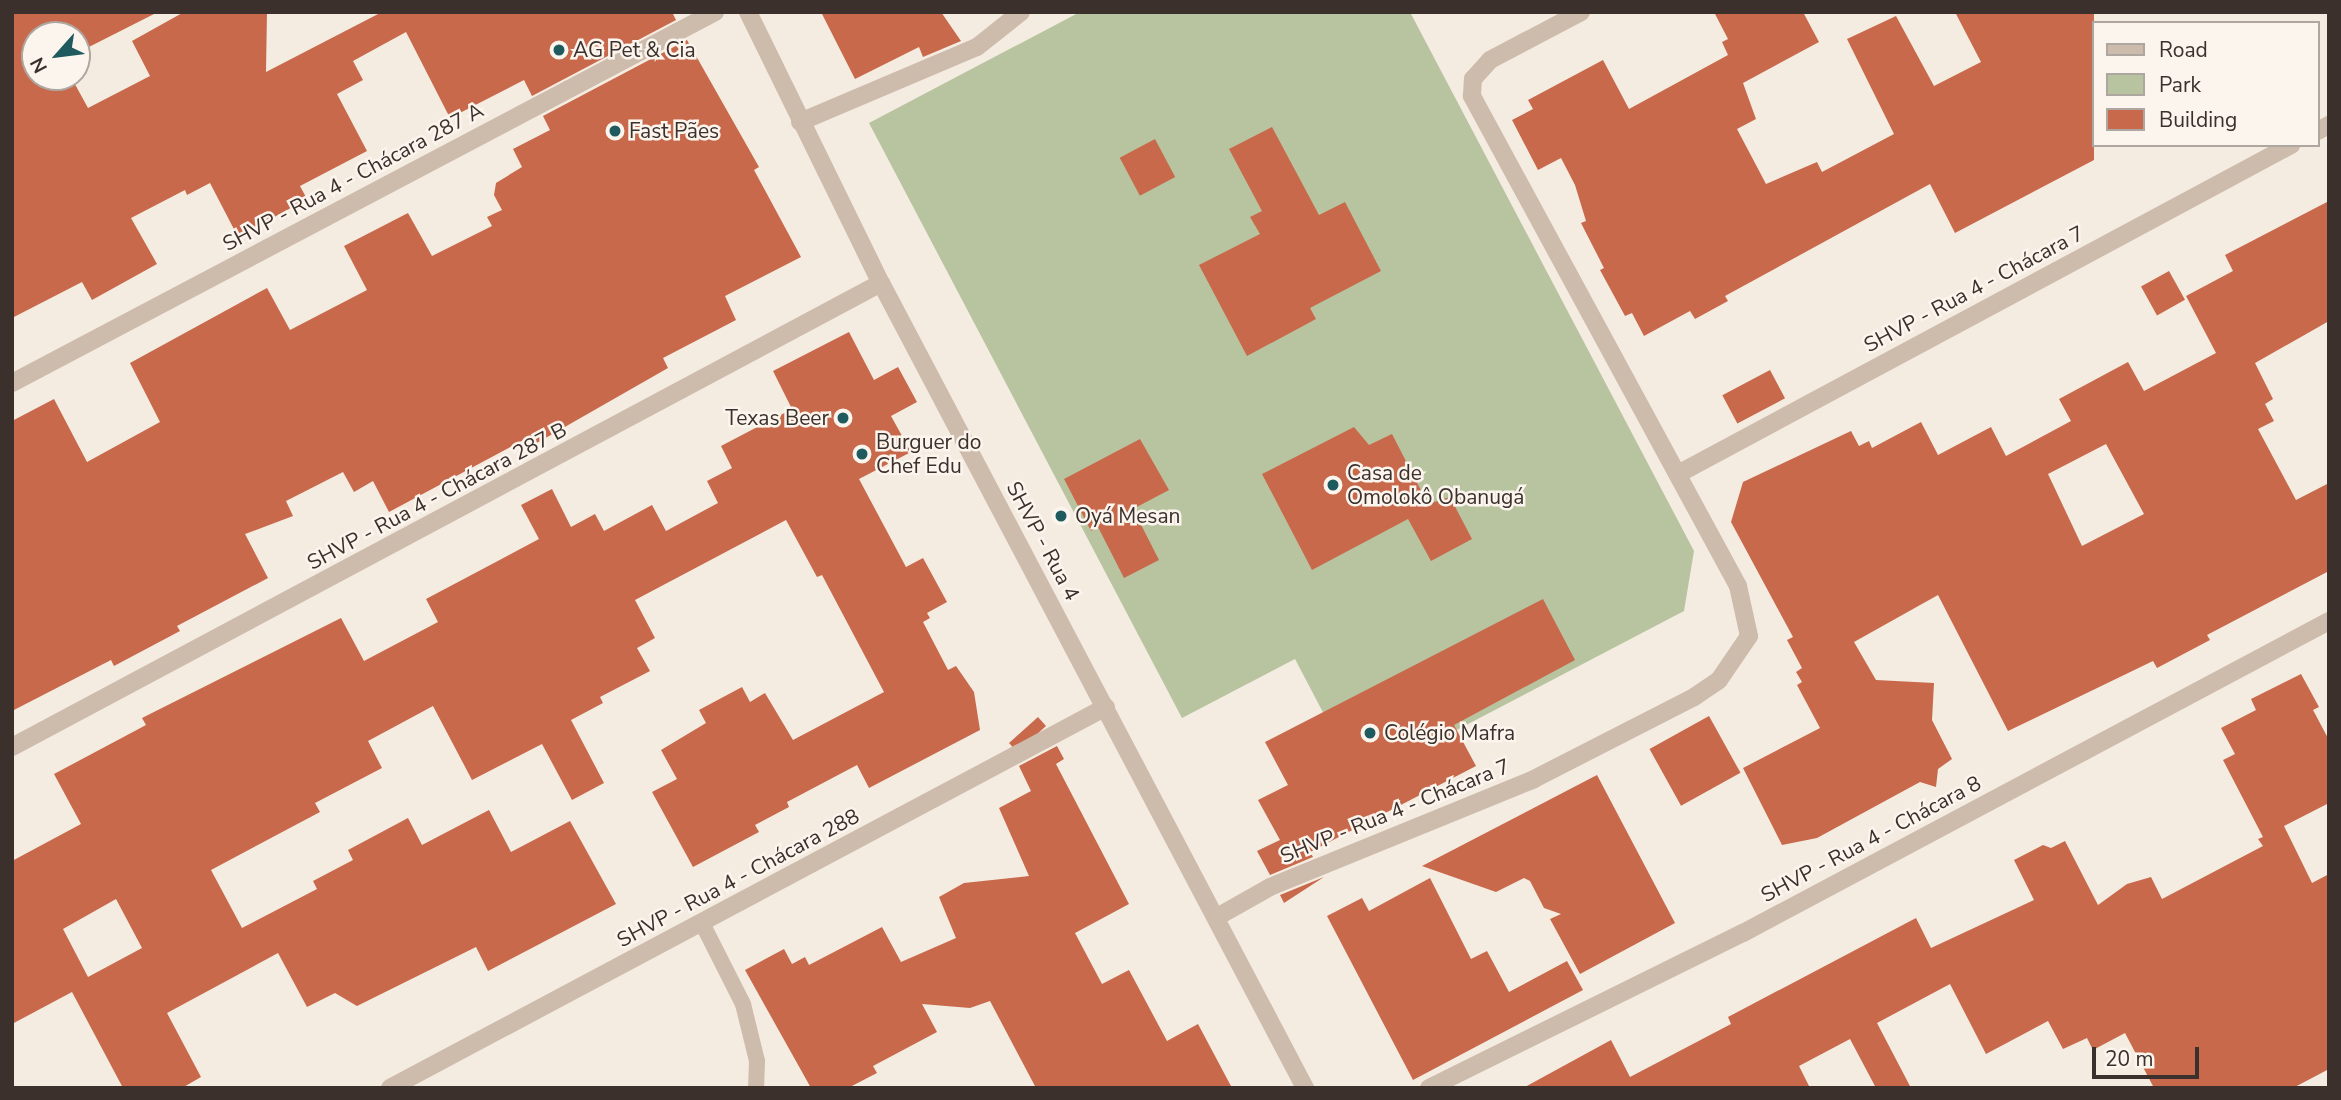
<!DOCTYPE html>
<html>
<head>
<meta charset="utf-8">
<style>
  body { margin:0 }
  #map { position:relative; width:2341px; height:1100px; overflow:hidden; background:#f4ebe1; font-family:"Nunito Sans",sans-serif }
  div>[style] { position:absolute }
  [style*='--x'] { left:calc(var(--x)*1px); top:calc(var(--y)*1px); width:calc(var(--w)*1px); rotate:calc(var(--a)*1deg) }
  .green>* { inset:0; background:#b8c4a0 }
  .building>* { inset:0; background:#c8694b; transform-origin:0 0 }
  .service>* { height:16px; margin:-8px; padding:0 8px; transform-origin:8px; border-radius:8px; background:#cdbbac }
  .minor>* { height:18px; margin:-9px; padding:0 9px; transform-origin:9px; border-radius:9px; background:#cdbbac }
  .tertiary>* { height:18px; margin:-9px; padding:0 9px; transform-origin:9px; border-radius:9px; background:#cdbbac }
  .dots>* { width:19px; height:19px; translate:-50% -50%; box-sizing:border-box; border:4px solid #fbf5ee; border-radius:50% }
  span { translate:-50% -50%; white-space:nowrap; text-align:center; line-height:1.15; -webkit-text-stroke:5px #fbf5ee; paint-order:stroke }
  .poi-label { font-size:21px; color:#3b302b }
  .left { translate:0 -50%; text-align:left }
  .right { translate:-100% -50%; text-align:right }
  .street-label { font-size:21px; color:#3b302b }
  .frame { position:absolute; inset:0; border:14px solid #3b302b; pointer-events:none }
  .legend { position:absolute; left:2092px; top:21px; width:228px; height:126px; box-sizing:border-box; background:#fbf5ee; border:2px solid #aea6a0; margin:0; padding:9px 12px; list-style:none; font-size:21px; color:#3b302b }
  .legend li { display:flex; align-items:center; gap:14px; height:35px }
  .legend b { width:35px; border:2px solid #aea6a0 }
  .north { position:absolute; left:21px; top:21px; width:70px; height:70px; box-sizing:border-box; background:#fbf5ee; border:2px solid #aea6a0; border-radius:50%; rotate:242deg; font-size:19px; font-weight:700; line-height:28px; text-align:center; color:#3b302b }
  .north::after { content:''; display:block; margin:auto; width:24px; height:32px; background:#1f5a5e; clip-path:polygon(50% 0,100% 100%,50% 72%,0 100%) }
  .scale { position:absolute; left:2092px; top:1047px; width:107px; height:32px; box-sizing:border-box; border:4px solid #3b302b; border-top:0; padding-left:9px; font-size:21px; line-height:24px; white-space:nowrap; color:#3b302b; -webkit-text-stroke:5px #fbf5ee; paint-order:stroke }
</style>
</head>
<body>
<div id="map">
  <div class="green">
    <div style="clip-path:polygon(1080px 12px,1410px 12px,1694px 551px,1684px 611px,1359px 781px,1295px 659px,1182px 718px,869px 123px)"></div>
  </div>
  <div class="building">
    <div style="clip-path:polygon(12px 12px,158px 12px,77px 53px,77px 35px,35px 35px,35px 77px,71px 77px,88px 108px,150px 76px,132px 41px,184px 12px,267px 12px,266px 72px,382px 12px,672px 12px,676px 20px,532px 96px,524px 80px,450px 118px,406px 32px,353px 61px,363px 80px,337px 94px,367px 151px,300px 186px,307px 199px,238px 237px,210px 183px,187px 195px,185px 190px,131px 218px,157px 264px,92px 300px,82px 282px,12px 318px)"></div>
    <div style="clip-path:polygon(821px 12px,941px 12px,961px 41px,923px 57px,919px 47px,855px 79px)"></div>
    <div style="clip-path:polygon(1714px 12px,1803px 12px,1819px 42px,1743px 83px,1756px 119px,1737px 129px,1766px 184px,1817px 162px,1822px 172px,1894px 134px,1847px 39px,1896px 16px,1934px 86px,1981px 62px,1955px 12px,2094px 12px,2094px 160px,1955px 233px,1930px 184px,1725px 296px,1728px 301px,1695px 319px,1690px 311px,1644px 336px,1632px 313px,1625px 316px,1600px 270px,1604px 268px,1581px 223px,1586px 221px,1575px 185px,1561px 158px,1538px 170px,1512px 120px,1533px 109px,1528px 100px,1603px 60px,1629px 109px,1728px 55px,1722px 42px,1728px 39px)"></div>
    <div style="clip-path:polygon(687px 40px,759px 167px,754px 170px,801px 257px,725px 296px,736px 320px,663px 358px,668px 368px,535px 444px,531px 436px,389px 512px,373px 481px,354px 492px,343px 472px,286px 501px,293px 516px,245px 534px,268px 578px,177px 626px,180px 631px,114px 666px,111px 660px,12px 711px,12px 421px,54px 399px,87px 462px,160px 422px,130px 363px,267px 288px,290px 330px,367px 290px,344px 246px,408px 213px,432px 256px,492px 226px,487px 217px,502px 210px,494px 195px,496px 183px,522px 167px,513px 149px,550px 130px,543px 116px)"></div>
    <div style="clip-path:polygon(1272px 127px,1319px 215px,1345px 202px,1381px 271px,1310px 308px,1316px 319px,1247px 356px,1199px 265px,1260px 234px,1250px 217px,1262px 211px,1229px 149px)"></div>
    <div style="left:1155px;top:139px;width:43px;height:40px;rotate:62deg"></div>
    <div style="clip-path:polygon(evenodd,2329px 201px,2329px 321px,2255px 363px,2273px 399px,2265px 404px,2274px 421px,2258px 429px,2296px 500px,2329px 483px,2329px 571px,2207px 635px,2210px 640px,2157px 668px,2153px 661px,2008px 731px,1938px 595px,1854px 642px,1876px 680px,1934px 683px,1932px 720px,1952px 759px,1938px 769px,1936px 787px,1920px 782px,1817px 838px,1782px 845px,1743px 768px,1820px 728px,1797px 685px,1802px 682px,1796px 672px,1802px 668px,1787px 640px,1793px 637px,1731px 522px,1743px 482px,1851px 431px,1859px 446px,1869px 441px,1872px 448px,1921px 422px,1938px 455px,1991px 427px,2006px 456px,2071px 421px,2059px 399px,2128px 362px,2144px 391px,2216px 353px,2186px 296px,2233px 271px,2225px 255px,2329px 201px,2106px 444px,2144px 514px,2082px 546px,2048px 474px,2106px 444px)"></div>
    <div style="left:2169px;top:271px;width:33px;height:32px;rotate:61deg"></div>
    <div style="clip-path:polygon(evenodd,849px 332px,874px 380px,898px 367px,917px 402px,891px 416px,911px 452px,859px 479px,906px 567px,923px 558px,947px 602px,927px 613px,930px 618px,923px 622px,948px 670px,956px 666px,974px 692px,980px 730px,869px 788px,857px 765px,787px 802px,789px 807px,755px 825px,759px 832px,693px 867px,652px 792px,677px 779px,661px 750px,706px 723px,699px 710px,742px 687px,750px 702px,765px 693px,793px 740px,884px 692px,822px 575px,817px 577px,786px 520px,635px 600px,655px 638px,637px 648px,650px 671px,600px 697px,603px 703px,571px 720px,604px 783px,572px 800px,542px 744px,472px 780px,433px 706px,368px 741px,382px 768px,315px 803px,320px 812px,211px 870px,242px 928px,317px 889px,313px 881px,353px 860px,348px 850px,408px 818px,422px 845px,489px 810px,511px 852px,570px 821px,616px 904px,488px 971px,476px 947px,357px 1006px,335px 993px,307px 1007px,278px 953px,167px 1013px,201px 1077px,182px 1088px,123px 1088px,72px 992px,12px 1024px,12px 861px,81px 824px,54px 774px,146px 725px,142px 718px,341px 618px,364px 661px,438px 622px,426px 599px,539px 539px,521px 505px,552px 489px,571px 527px,595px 514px,604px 531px,652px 505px,666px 531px,718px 503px,707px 481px,732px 468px,721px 446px,792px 409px,773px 371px,849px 332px,116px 899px,142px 948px,88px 977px,63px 929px,116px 899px)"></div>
    <div style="left:1770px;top:370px;width:32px;height:54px;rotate:62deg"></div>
    <div style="clip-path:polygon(1354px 427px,1369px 445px,1392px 434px,1428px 504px,1450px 497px,1472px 539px,1431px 561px,1408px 519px,1312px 570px,1262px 474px)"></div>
    <div style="clip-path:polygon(1140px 439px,1169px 490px,1133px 509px,1159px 560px,1124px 578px,1098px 527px,1091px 531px,1064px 479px)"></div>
    <div style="clip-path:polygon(1543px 599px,1575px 660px,1454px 725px,1476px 766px,1310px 852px,1313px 857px,1270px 875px,1257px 851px,1280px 840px,1258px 800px,1288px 785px,1265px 742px)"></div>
    <div style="clip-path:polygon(2301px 674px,2319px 707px,2313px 710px,2329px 740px,2329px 803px,2284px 826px,2312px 883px,2329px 874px,2329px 1069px,2293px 1088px,2154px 1088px,2125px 1033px,2093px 1050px,2087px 1038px,2063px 1049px,2048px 1021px,1986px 1054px,1950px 984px,1877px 1023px,1911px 1088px,1876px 1088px,1850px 1039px,1799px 1066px,1810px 1088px,1523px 1088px,1611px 1040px,1630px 1077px,1731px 1024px,1728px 1017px,1916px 918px,1931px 948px,2034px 900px,2014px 860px,2043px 845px,2051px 848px,2065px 841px,2098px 905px,2127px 884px,2151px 877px,2162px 899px,2263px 846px,2258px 839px,2263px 837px,2223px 760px,2235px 754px,2221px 728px,2256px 710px,2251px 699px)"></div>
    <div style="left:1709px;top:716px;width:65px;height:68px;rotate:61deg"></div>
    <div style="left:1038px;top:717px;width:12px;height:39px;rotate:48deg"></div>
    <div style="clip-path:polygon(1057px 746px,1064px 759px,1056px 764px,1129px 904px,1075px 933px,1102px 984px,1129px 970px,1167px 1041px,1198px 1024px,1232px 1088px,1036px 1088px,990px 1001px,970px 1008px,922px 1004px,937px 1032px,873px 1066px,877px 1073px,848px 1088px,811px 1088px,745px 970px,784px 949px,792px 964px,805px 957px,809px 965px,882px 927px,901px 962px,956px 938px,939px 897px,964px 883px,1029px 876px,999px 808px,1031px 791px,1019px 766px)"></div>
    <div style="clip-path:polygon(1597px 775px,1675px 923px,1580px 974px,1550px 919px,1561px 914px,1544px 908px,1530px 881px,1524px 878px,1496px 892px,1422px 866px)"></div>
    <div style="clip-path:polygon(1324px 877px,1284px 903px,1280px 895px)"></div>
    <div style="clip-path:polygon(1430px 878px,1471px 959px,1487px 951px,1509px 992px,1567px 961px,1583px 990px,1413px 1080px,1327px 916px,1362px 898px,1369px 911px)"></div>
  </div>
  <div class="service">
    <div style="--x:702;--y:923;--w:91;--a:63.2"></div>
    <div style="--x:743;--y:1004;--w:59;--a:76.2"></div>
    <div style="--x:757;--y:1061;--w:27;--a:92"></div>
  </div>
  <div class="minor">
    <div style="--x:800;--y:122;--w:192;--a:-23"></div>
    <div style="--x:977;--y:47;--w:56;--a:-38.5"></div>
    <div style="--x:2318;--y:131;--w:13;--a:-29"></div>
    <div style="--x:12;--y:383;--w:795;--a:-27.82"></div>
    <div style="--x:1678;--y:474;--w:696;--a:-28.22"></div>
    <div style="--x:12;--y:747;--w:985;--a:-28.1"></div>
    <div style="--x:1217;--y:917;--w:61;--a:-29.5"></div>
    <div style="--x:1270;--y:887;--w:285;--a:-22.2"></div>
    <div style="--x:1534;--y:779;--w:180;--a:-27.1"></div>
    <div style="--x:1694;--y:697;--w:30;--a:-34"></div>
    <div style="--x:1719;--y:680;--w:53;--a:-55.7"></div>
    <div style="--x:1749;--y:636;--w:51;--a:-102.4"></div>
    <div style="--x:1738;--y:586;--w:558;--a:-118.5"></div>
    <div style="--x:1472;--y:96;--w:17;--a:-87"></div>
    <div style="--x:1473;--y:79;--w:25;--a:-48"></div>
    <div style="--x:1490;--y:60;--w:103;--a:-27.8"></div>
    <div style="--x:390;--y:1088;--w:811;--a:-28.02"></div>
    <div style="--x:1429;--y:1088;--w:350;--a:-26.3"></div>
    <div style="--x:1743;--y:933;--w:664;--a:-28.03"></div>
  </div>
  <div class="tertiary">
    <div style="--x:748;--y:12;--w:302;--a:63.9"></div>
    <div style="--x:881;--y:283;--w:910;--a:62.22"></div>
  </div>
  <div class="dots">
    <div style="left:559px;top:50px;background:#1f5a5e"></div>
    <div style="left:615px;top:131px;background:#1f5a5e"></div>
    <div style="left:843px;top:418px;background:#1f5a5e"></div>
    <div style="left:862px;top:454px;background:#1f5a5e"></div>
    <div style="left:1333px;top:485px;background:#1f5a5e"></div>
    <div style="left:1061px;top:516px;background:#1f5a5e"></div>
    <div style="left:1370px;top:733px;background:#1f5a5e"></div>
  </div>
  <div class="poi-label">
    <span class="left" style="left:573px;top:50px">AG Pet &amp; Cia</span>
    <span class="left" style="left:629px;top:131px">Fast Pães</span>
    <span class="right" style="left:829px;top:418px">Texas Beer</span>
    <span class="left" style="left:876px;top:454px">Burguer do<br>Chef Edu</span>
    <span class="left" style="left:1347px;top:485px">Casa de<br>Omolokô Obanugá</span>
    <span class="left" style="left:1075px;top:516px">Oyá Mesan</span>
    <span class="left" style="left:1384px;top:733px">Colégio Mafra</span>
  </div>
  <div class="street-label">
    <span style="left:353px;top:177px;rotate:-28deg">SHVP - Rua 4 - Chácara 287 A</span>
    <span style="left:1974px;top:289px;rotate:-28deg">SHVP - Rua 4 - Chácara 7</span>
    <span style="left:437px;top:496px;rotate:-28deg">SHVP - Rua 4 - Chácara 287 B</span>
    <span style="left:1043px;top:541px;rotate:62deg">SHVP - Rua 4</span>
    <span style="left:1395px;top:811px;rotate:-22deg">SHVP - Rua 4 - Chácara 7</span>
    <span style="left:1871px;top:839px;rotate:-28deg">SHVP - Rua 4 - Chácara 8</span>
    <span style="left:738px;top:878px;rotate:-28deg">SHVP - Rua 4 - Chácara 288</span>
  </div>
  <div class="frame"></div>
  <ul class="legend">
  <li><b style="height:9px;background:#cdbbac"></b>Road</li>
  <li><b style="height:19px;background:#b8c4a0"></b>Park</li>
  <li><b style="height:19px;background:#c8694b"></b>Building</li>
  </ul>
  <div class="north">N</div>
  <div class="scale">20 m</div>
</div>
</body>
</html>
